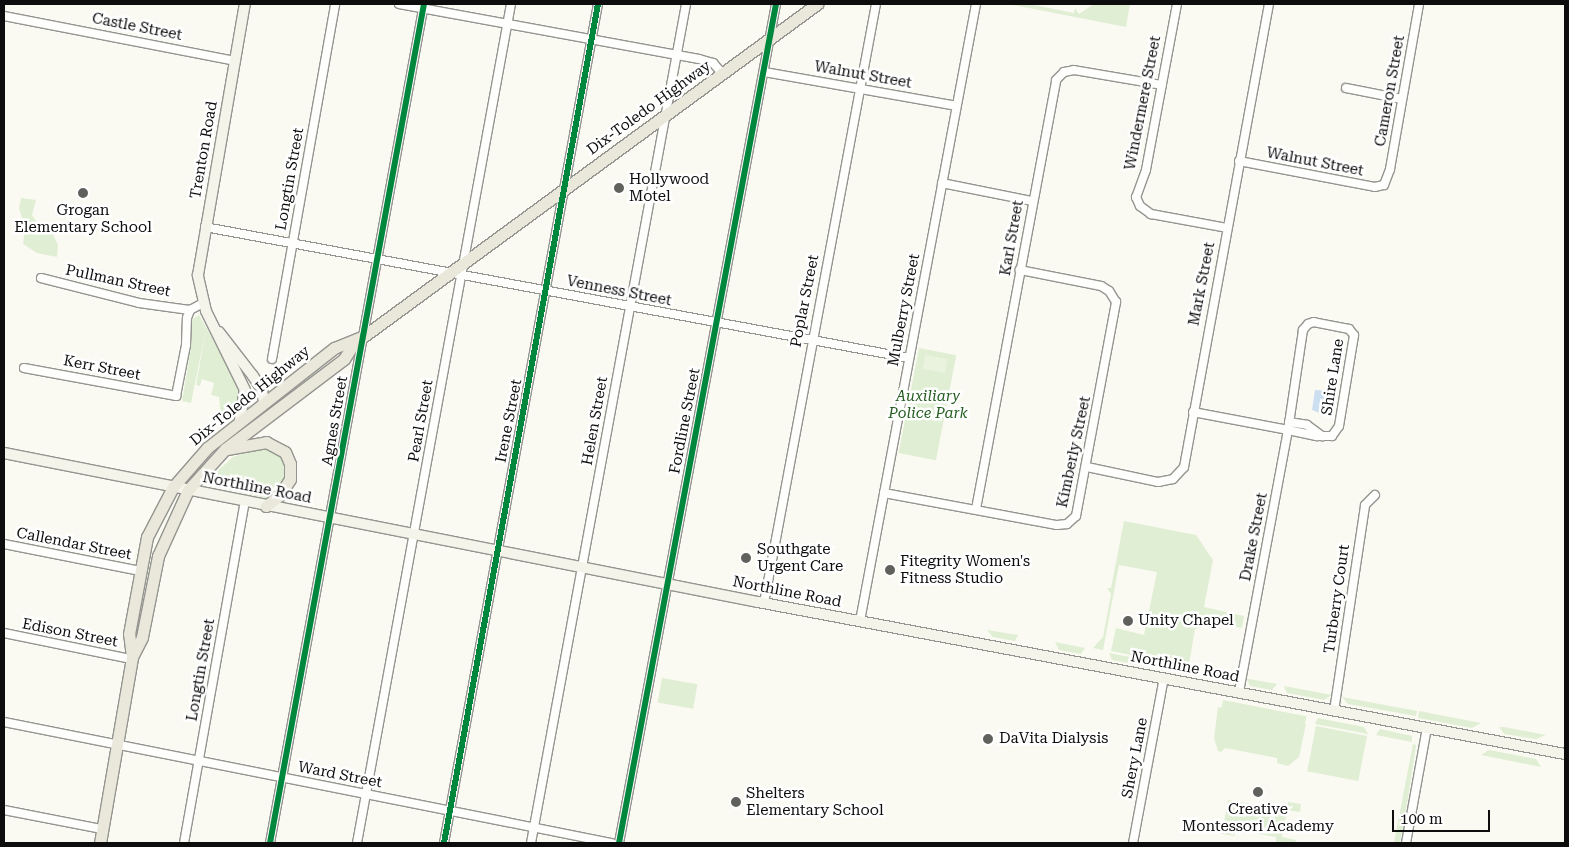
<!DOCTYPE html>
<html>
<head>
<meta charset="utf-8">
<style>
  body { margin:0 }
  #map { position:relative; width:1569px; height:847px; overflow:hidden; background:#fafaf2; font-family:"Roboto Serif",serif }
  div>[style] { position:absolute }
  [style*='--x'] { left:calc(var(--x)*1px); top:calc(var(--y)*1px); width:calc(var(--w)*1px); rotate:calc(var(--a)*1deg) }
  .green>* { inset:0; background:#e0eed4; transform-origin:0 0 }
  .pitch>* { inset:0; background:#eaf3dd; transform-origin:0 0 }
  .water>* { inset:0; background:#cbdff1 }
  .roads { filter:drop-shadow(1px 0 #949490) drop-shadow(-1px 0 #949490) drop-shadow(0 1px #949490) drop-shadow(0 -1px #949490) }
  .street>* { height:8px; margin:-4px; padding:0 4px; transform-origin:4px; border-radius:4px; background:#fefefd }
  .secondary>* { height:10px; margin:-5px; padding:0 5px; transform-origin:5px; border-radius:5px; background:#f4f4ea }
  .primary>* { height:11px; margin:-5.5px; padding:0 5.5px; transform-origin:5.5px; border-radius:5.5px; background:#eae8da }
  .cycleway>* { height:6px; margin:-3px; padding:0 3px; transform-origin:3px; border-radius:3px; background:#00873e }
  .dots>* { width:14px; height:14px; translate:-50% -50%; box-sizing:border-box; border:2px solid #fff; border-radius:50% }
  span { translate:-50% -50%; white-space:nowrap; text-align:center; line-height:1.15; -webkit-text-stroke:5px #fff; paint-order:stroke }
  .street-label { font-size:15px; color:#0d0d0d }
  .poi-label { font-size:15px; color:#0d0d0d }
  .left { translate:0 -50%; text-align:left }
  .park-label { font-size:15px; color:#275f23; font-style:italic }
  .frame { position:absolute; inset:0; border:5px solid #0d0d0d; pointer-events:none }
  .scale { position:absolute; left:1392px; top:810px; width:98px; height:22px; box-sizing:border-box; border:2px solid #0d0d0d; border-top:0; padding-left:6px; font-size:15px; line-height:18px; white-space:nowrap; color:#0d0d0d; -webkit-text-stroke:4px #fff; paint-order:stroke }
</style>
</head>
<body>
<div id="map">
  <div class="green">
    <div style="clip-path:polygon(1008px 4px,1029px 4px,1074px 13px,1075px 8px,1079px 14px,1094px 4px,1130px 4px,1126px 27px)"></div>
    <div style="clip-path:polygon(21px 198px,36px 200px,32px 215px,37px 222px,48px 224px,58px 245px,57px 257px,37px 253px,23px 244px,25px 228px,19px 208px)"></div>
    <div style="clip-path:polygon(199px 315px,241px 389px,240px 406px,221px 420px,219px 397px,211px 395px,214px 383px,202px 379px,200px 386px,196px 385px,206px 329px,191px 403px,182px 401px,191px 349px,190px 321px)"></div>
    <div style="left:919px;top:348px;width:38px;height:107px;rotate:11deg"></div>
    <div style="clip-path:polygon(266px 447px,279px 453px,289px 471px,274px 496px,265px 498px,214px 486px,212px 476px,233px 457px)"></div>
    <div style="clip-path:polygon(1124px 521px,1196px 535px,1213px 560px,1204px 607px,1244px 616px,1242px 628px,1205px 621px,1203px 627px,1195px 629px,1189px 664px,1194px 667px,1111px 651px,1116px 628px,1144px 635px,1157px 572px,1119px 565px,1103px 650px,1093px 648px,1103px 637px,1111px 594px,1107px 588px,1111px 588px)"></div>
    <div style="clip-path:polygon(987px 630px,1018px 635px,1015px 641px,993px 637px)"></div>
    <div style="clip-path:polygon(1055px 642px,1085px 648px,1081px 654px,1059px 650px)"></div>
    <div style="clip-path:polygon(1109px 653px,1193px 669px,1193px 671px,1188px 674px,1112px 660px)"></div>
    <div style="left:662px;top:678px;width:36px;height:25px;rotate:10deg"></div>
    <div style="clip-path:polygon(1247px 679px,1249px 679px,1277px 684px,1272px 690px,1250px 686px)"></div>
    <div style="clip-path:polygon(1284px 686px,1332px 695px,1324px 700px,1287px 693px)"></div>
    <div style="clip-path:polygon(1342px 697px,1417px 711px,1416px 716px,1348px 704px)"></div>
    <div style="left:1223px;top:700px;width:85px;height:8px;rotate:11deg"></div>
    <div style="clip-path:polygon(1218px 707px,1306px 724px,1299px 757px,1288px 766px,1277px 763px,1277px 758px,1225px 748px,1221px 752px,1218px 751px,1214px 738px)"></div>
    <div style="clip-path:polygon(1419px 711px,1481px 723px,1472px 728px,1418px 718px)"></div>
    <div style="clip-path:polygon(1318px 718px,1364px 727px,1368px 734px,1315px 724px)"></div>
    <div style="left:1316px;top:726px;width:52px;height:46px;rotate:11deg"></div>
    <div style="clip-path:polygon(1499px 727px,1504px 727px,1546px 735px,1536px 739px,1504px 734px)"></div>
    <div style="clip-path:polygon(1380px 729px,1412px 736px,1412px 742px,1376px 735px)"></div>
    <div style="clip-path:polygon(1413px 744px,1416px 745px,1408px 798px,1400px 843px,1394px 843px)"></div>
    <div style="clip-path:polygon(1489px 750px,1536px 759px,1541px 767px,1481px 755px)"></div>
    <div style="clip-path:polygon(1228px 800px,1286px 810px,1288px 802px,1301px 804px,1300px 812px,1287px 810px,1282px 837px,1296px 840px,1295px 843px,1276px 843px,1276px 837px,1236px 830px,1234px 836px,1222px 834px)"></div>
  </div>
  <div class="pitch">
    <div style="left:925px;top:355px;width:23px;height:14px;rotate:10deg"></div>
  </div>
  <div class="water">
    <div style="clip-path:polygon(1315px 390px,1330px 391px,1332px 408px,1327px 416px,1312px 410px)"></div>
  </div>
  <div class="roads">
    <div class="street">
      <div style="--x:399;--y:4;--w:305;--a:10.4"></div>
      <div style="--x:699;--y:59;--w:15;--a:16"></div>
      <div style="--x:713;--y:63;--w:13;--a:48"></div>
      <div style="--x:1177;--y:4;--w:169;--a:100.6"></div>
      <div style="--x:1146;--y:170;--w:29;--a:110"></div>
      <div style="--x:1136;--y:197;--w:10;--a:66"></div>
      <div style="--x:1140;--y:206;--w:14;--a:36"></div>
      <div style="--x:1151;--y:214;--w:77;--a:10.4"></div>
      <div style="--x:4;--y:16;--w:235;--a:11"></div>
      <div style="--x:764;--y:72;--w:195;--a:10"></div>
      <div style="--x:1346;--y:88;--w:57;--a:11.1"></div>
      <div style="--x:1239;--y:161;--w:138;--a:10.8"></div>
      <div style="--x:1375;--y:187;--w:9;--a:-13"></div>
      <div style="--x:1384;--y:185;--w:17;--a:-69"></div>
      <div style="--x:1390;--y:169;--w:168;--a:-80"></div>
      <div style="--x:942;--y:183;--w:92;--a:11.3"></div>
      <div style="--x:205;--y:227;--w:716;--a:10.54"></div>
      <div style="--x:41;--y:278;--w:101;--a:14.3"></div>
      <div style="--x:139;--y:303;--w:51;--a:7.8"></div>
      <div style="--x:272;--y:359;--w:361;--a:-79.9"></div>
      <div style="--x:24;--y:368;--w:155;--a:10.4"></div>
      <div style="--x:176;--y:396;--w:52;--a:-78.9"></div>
      <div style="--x:186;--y:345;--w:27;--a:-88"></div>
      <div style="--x:187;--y:318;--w:9;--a:-69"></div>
      <div style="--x:190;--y:310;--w:15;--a:-28"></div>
      <div style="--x:1193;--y:412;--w:97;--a:10.7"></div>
      <div style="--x:1288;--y:430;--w:30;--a:12"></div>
      <div style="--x:1317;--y:436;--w:15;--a:0"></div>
      <div style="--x:1332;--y:436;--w:12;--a:-55"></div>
      <div style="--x:1339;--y:426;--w:92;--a:-80.6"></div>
      <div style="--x:1354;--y:335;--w:8;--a:-130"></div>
      <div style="--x:1349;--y:329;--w:36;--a:-169"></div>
      <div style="--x:1314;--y:322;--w:6;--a:162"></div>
      <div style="--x:1308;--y:324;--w:8;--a:130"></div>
      <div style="--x:1303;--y:330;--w:101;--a:98.5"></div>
      <div style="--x:1288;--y:430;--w:268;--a:100.6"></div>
      <div style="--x:1289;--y:422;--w:18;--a:9"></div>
      <div style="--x:1307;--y:425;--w:19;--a:36"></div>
      <div style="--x:1087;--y:467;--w:73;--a:11.9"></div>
      <div style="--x:1158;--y:482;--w:15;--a:-11"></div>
      <div style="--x:1173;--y:479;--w:16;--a:-47"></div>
      <div style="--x:1184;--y:467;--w:471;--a:-79.6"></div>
      <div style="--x:884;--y:493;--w:176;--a:10.5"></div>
      <div style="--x:1057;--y:525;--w:10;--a:-6"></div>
      <div style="--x:1067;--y:524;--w:12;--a:-42"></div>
      <div style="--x:1076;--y:516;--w:218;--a:-79.4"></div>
      <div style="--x:1116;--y:302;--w:13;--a:-122"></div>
      <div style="--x:1109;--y:291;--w:9;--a:-148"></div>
      <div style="--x:1101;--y:286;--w:83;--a:-168.8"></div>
      <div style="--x:976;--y:509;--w:436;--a:-79.4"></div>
      <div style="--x:1056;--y:80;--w:11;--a:-45"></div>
      <div style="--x:1064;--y:72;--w:10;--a:-11"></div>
      <div style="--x:1074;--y:70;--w:89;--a:9.7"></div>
      <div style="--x:4;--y:544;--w:139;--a:11.2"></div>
      <div style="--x:764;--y:603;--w:609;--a:-79.41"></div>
      <div style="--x:860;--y:621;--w:628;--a:-79.35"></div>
      <div style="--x:4;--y:633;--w:130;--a:11.6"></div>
      <div style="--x:1334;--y:711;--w:208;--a:-81.4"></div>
      <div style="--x:1365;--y:505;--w:14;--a:-45"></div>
      <div style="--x:4;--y:722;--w:620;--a:11.26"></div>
      <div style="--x:4;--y:810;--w:100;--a:11"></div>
      <div style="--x:184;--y:843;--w:347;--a:-79.9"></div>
      <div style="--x:270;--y:843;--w:853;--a:-79.6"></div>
      <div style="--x:357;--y:843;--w:853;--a:-79.6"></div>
      <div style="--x:444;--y:843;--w:853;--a:-79.6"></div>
      <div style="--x:531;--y:843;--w:853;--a:-79.53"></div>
      <div style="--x:619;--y:843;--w:854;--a:-79.4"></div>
      <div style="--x:1133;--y:843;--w:168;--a:-79.4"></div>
      <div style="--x:1406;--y:843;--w:117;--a:-79.7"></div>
    </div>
    <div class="secondary">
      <div style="--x:219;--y:332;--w:56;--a:52.3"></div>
      <div style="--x:253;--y:376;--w:17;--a:57"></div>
      <div style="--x:262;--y:390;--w:12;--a:81"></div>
      <div style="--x:240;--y:420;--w:30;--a:-81"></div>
      <div style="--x:245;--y:390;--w:88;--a:-116.3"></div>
      <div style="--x:206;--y:311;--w:37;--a:-103"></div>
      <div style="--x:198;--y:275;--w:275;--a:-80.2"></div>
      <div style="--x:4;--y:453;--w:769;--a:11.18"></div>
      <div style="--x:758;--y:602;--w:821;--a:10.67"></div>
    </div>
    <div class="primary">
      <div style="--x:227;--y:449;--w:40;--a:-10"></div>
      <div style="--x:266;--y:442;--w:21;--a:28"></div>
      <div style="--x:285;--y:452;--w:13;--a:67"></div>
      <div style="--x:290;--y:464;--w:15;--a:90"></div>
      <div style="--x:290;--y:479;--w:19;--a:122"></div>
      <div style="--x:280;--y:495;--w:18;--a:142"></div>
      <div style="--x:132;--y:657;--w:23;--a:-97"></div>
      <div style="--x:129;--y:634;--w:99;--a:-79.5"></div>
      <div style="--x:147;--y:537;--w:56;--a:-62.5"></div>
      <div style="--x:173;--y:487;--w:52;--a:-48.9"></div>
      <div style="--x:207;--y:448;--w:162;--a:-38.2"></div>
      <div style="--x:334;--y:348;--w:32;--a:-22"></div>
      <div style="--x:364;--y:336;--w:562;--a:-36.24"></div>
      <div style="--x:100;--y:843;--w:189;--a:-80.2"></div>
      <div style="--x:132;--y:657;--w:22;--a:-63"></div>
      <div style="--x:142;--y:637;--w:83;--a:-78.8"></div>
      <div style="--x:158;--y:556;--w:72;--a:-65.6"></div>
      <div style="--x:188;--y:490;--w:55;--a:-47.9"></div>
      <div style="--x:225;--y:449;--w:149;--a:-37.1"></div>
      <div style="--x:344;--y:359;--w:19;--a:-58"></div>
    </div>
  </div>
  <div class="cycleway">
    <div style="--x:270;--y:843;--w:853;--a:-79.6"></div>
    <div style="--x:444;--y:843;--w:853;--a:-79.6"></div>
    <div style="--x:619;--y:843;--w:854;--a:-79.4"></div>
  </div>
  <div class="dots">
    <div style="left:619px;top:188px;background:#60605d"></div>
    <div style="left:83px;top:193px;background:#60605d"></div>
    <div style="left:746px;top:558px;background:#60605d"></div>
    <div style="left:890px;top:570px;background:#60605d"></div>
    <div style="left:1128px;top:621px;background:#60605d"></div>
    <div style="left:988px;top:739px;background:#60605d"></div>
    <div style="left:1258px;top:792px;background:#60605d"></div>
    <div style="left:736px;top:802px;background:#60605d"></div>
  </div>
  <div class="street-label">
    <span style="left:137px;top:27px;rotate:11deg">Castle Street</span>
    <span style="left:863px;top:75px;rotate:10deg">Walnut Street</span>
    <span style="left:1390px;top:91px;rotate:-80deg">Cameron Street</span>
    <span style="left:1143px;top:103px;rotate:-79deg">Windermere Street</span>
    <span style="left:649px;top:108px;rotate:-36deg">Dix-Toledo Highway</span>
    <span style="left:204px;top:150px;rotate:-80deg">Trenton Road</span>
    <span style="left:1315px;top:162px;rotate:11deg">Walnut Street</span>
    <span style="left:290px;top:179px;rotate:-80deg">Longtin Street</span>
    <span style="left:1012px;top:238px;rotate:-80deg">Karl Street</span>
    <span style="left:118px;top:281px;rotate:12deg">Pullman Street</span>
    <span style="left:1202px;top:284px;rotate:-79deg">Mark Street</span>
    <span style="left:619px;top:291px;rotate:11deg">Venness Street</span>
    <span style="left:805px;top:301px;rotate:-79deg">Poplar Street</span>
    <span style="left:904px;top:310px;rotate:-79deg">Mulberry Street</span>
    <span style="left:102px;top:368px;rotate:11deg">Kerr Street</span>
    <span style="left:1333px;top:377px;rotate:-81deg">Shire Lane</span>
    <span style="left:250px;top:396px;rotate:-39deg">Dix-Toledo Highway</span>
    <span style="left:335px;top:421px;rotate:-80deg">Agnes Street</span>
    <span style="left:421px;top:421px;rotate:-80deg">Pearl Street</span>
    <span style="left:509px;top:421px;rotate:-79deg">Irene Street</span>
    <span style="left:595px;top:421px;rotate:-80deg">Helen Street</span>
    <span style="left:685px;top:421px;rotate:-79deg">Fordline Street</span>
    <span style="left:1074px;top:452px;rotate:-78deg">Kimberly Street</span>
    <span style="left:257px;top:488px;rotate:11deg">Northline Road</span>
    <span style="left:1254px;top:537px;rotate:-79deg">Drake Street</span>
    <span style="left:74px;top:544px;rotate:11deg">Callendar Street</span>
    <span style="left:787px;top:592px;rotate:11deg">Northline Road</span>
    <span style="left:1337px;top:599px;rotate:-82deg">Turberry Court</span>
    <span style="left:70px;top:633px;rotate:11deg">Edison Street</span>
    <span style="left:1185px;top:667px;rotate:11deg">Northline Road</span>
    <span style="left:201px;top:670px;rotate:-80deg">Longtin Street</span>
    <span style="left:1135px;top:758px;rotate:-79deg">Shery Lane</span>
    <span style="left:340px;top:775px;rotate:11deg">Ward Street</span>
  </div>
  <div class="poi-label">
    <span class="left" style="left:629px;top:188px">Hollywood<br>Motel</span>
    <span style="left:83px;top:219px">Grogan<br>Elementary School</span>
    <span class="left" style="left:757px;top:558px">Southgate<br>Urgent Care</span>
    <span class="left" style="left:900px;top:570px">Fitegrity Women's<br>Fitness Studio</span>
    <span class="left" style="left:1138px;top:621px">Unity Chapel</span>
    <span class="left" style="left:999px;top:739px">DaVita Dialysis</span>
    <span class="left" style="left:746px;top:802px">Shelters<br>Elementary School</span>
    <span style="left:1258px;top:818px">Creative<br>Montessori Academy</span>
  </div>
  <div class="park-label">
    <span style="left:928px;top:405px">Auxiliary<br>Police Park</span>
  </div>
  <div class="frame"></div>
  <div class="scale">100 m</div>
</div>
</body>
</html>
